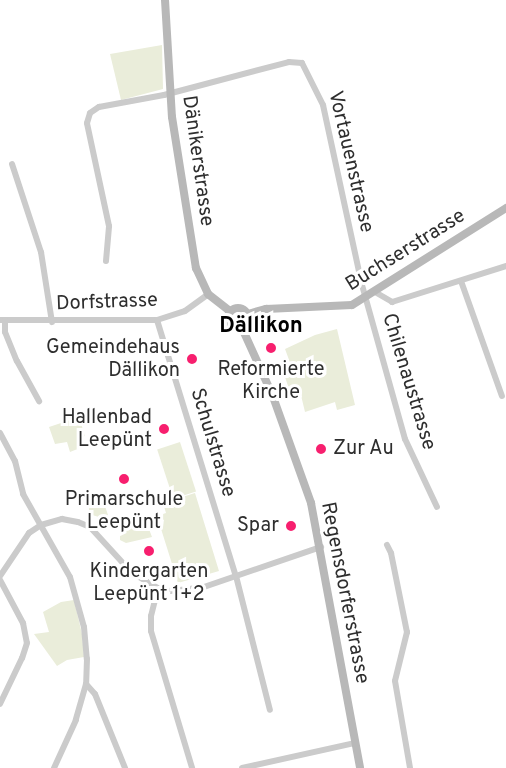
<!DOCTYPE html>
<html>
<head>
<meta charset="utf-8">
<style>
  body { margin:0 }
  #map { position:relative; width:506px; height:768px; overflow:hidden; background:#fff; font-family:Overpass,sans-serif }
  div>[style] { position:absolute }
  [style*='--x'] { left:calc(var(--x)*1px); top:calc(var(--y)*1px); width:calc(var(--w)*1px); rotate:calc(var(--a)*1deg) }
  .green>* { inset:0; background:#eaedda; transform-origin:0 0 }
  .street>* { height:6px; margin:-3px; padding:0 3px; transform-origin:3px; border-radius:3px; background:#cbcbcb }
  .secondary>* { height:8px; margin:-4px; padding:0 4px; transform-origin:4px; border-radius:4px; background:#b8b8b8 }
  .secondary>.ring { margin:-4px; padding:0; box-sizing:content-box; background:none; border:8px solid #b8b8b8; border-radius:50% }
  .dots>* { width:16px; height:16px; translate:-50% -50%; box-sizing:border-box; border:3px solid #fff; border-radius:50% }
  span { translate:-50% -50%; white-space:nowrap; text-align:center; line-height:1.15; -webkit-text-stroke:6px #fff; paint-order:stroke }
  .street-label { font-size:20px; color:#2e2e2e }
  .poi-label { font-size:20px; color:#2e2e2e }
  .right { translate:-100% -50%; text-align:right }
  .left { translate:0 -50%; text-align:left }
  .quarter-label { font-size:22px; color:#000; font-weight:700 }
</style>
</head>
<body>
<div id="map">
  <div class="green">
    <div style="clip-path:polygon(162px 45px,163px 89px,121px 100px,110px 54px)"></div>
    <div style="clip-path:polygon(337px 329px,355px 405px,337px 410px,335px 402px,305px 412px,299px 387px,289px 389px,283px 371px,292px 368px,285px 349px,315px 335px)"></div>
    <div style="clip-path:polygon(79px 417px,85px 436px,77px 439px,80px 448px,70px 452px,67px 442px,55px 444px,49px 427px)"></div>
    <div style="left:180px;top:442px;width:52px;height:24px;rotate:72deg"></div>
    <div style="clip-path:polygon(195px 493px,219px 571px,178px 583px,157px 516px,166px 513px,163px 503px)"></div>
    <div style="clip-path:polygon(105px 495px,111px 504px,105px 506px,108px 515px,102px 518px,89px 514px,89px 506px,81px 500px,89px 501px)"></div>
    <div style="clip-path:polygon(137px 513px,140px 523px,146px 521px,152px 537px,126px 543px,120px 540px,120px 529px,134px 525px,132px 515px)"></div>
    <div style="clip-path:polygon(74px 600px,82px 634px,84px 657px,67px 660px,57px 666px,34px 634px,49px 632px,43px 612px,61px 602px)"></div>
  </div>
  <div class="street">
    <div style="--x:12;--y:164;--w:93;--a:71.8"></div>
    <div style="--x:41;--y:252;--w:71;--a:81.1"></div>
    <div style="--x:106;--y:261;--w:35;--a:-85"></div>
    <div style="--x:109;--y:226;--w:105;--a:-102.1"></div>
    <div style="--x:87;--y:123;--w:10;--a:-73"></div>
    <div style="--x:90;--y:113;--w:11;--a:-34"></div>
    <div style="--x:99;--y:107;--w:66;--a:-10.5"></div>
    <div style="--x:164;--y:95;--w:129;--a:-14.8"></div>
    <div style="--x:289;--y:62;--w:13;--a:4"></div>
    <div style="--x:302;--y:63;--w:47;--a:63.4"></div>
    <div style="--x:323;--y:105;--w:184;--a:77.8"></div>
    <div style="--x:362;--y:285;--w:160;--a:74.4"></div>
    <div style="--x:405;--y:439;--w:75;--a:64.8"></div>
    <div style="--x:461;--y:281;--w:122;--a:70.4"></div>
    <div style="--x:375;--y:292;--w:20;--a:30"></div>
    <div style="--x:392;--y:302;--w:120;--a:-17.5"></div>
    <div style="--x:0;--y:320;--w:157;--a:0"></div>
    <div style="--x:157;--y:320;--w:29;--a:-18"></div>
    <div style="--x:185;--y:311;--w:29;--a:-36"></div>
    <div style="--x:157;--y:320;--w:268;--a:72.9"></div>
    <div style="--x:236;--y:576;--w:138;--a:75.8"></div>
    <div style="--x:5;--y:321;--w:11;--a:90"></div>
    <div style="--x:5;--y:332;--w:31;--a:68"></div>
    <div style="--x:17;--y:361;--w:46;--a:61.2"></div>
    <div style="--x:0;--y:433;--w:32;--a:62"></div>
    <div style="--x:15;--y:461;--w:34;--a:76"></div>
    <div style="--x:23;--y:494;--w:95;--a:60.5"></div>
    <div style="--x:70;--y:577;--w:52;--a:74.4"></div>
    <div style="--x:84;--y:627;--w:32;--a:85"></div>
    <div style="--x:87;--y:659;--w:25;--a:92"></div>
    <div style="--x:86;--y:684;--w:37;--a:106"></div>
    <div style="--x:76;--y:720;--w:53;--a:114.6"></div>
    <div style="--x:387;--y:545;--w:9;--a:63"></div>
    <div style="--x:391;--y:553;--w:81;--a:78.6"></div>
    <div style="--x:407;--y:632;--w:50;--a:103.8"></div>
    <div style="--x:395;--y:681;--w:88;--a:80.2"></div>
    <div style="--x:0;--y:576;--w:52;--a:-56"></div>
    <div style="--x:29;--y:533;--w:14;--a:-34"></div>
    <div style="--x:41;--y:525;--w:22;--a:-16"></div>
    <div style="--x:62;--y:519;--w:16;--a:11"></div>
    <div style="--x:78;--y:522;--w:13;--a:23"></div>
    <div style="--x:90;--y:527;--w:62;--a:47.6"></div>
    <div style="--x:132;--y:573;--w:30;--a:30"></div>
    <div style="--x:158;--y:588;--w:12;--a:14"></div>
    <div style="--x:170;--y:591;--w:31;--a:-6"></div>
    <div style="--x:201;--y:588;--w:127;--a:-18.9"></div>
    <div style="--x:0;--y:580;--w:49;--a:61.9"></div>
    <div style="--x:23;--y:623;--w:20;--a:79"></div>
    <div style="--x:27;--y:643;--w:16;--a:108"></div>
    <div style="--x:22;--y:658;--w:51;--a:115.6"></div>
    <div style="--x:158;--y:588;--w:29;--a:104"></div>
    <div style="--x:151;--y:616;--w:15;--a:90"></div>
    <div style="--x:151;--y:631;--w:143;--a:73.3"></div>
    <div style="--x:86;--y:684;--w:13;--a:48"></div>
    <div style="--x:95;--y:694;--w:80;--a:67.9"></div>
    <div style="--x:242;--y:768;--w:116;--a:-12.5"></div>
  </div>
  <div class="secondary">
    <div style="--x:165;--y:0;--w:117;--a:86.6"></div>
    <div style="--x:172;--y:117;--w:153;--a:81"></div>
    <div style="--x:196;--y:268;--w:29;--a:65"></div>
    <div style="--x:208;--y:294;--w:28;--a:38"></div>
    <div class="ring" style="left:228px;top:308px;width:12px;height:12px"></div>
    <div style="--x:248;--y:314;--w:19;--a:-16"></div>
    <div style="--x:266;--y:309;--w:86;--a:-2.7"></div>
    <div style="--x:352;--y:305;--w:182;--a:-32.2"></div>
    <div style="--x:242;--y:328;--w:72;--a:65.6"></div>
    <div style="--x:272;--y:394;--w:116;--a:70.3"></div>
    <div style="--x:311;--y:503;--w:269;--a:79.5"></div>
  </div>
  <div class="dots">
    <div style="left:271px;top:348px;background:#f71f6e"></div>
    <div style="left:192px;top:359px;background:#f71f6e"></div>
    <div style="left:164px;top:429px;background:#f71f6e"></div>
    <div style="left:321px;top:449px;background:#f71f6e"></div>
    <div style="left:124px;top:479px;background:#f71f6e"></div>
    <div style="left:291px;top:526px;background:#f71f6e"></div>
    <div style="left:149px;top:551px;background:#f71f6e"></div>
  </div>
  <div class="street-label">
    <span style="left:197px;top:161px;rotate:82deg">Dänikerstrasse</span>
    <span style="left:350px;top:162px;rotate:77deg">Vortauenstrasse</span>
    <span style="left:406px;top:251px;rotate:-32deg">Buchserstrasse</span>
    <span style="left:107px;top:303px;rotate:-2deg">Dorfstrasse</span>
    <span style="left:408px;top:382px;rotate:73deg">Chilenaustrasse</span>
    <span style="left:212px;top:443px;rotate:73deg">Schulstrasse</span>
    <span style="left:344px;top:593px;rotate:79deg">Regensdorferstrasse</span>
  </div>
  <div class="poi-label">
    <span class="right" style="left:180px;top:360px">Gemeindehaus<br>Dällikon</span>
    <span style="left:271px;top:382px">Reformierte<br>Kirche</span>
    <span class="right" style="left:152px;top:430px">Hallenbad<br>Leepünt</span>
    <span class="left" style="left:333px;top:449px">Zur Au</span>
    <span style="left:124px;top:512px">Primarschule<br>Leepünt</span>
    <span class="right" style="left:279px;top:526px">Spar</span>
    <span style="left:149px;top:584px">Kindergarten<br>Leepünt 1+2</span>
  </div>
  <div class="quarter-label">
    <span style="left:261px;top:327px">Dällikon</span>
  </div>
</div>
</body>
</html>
